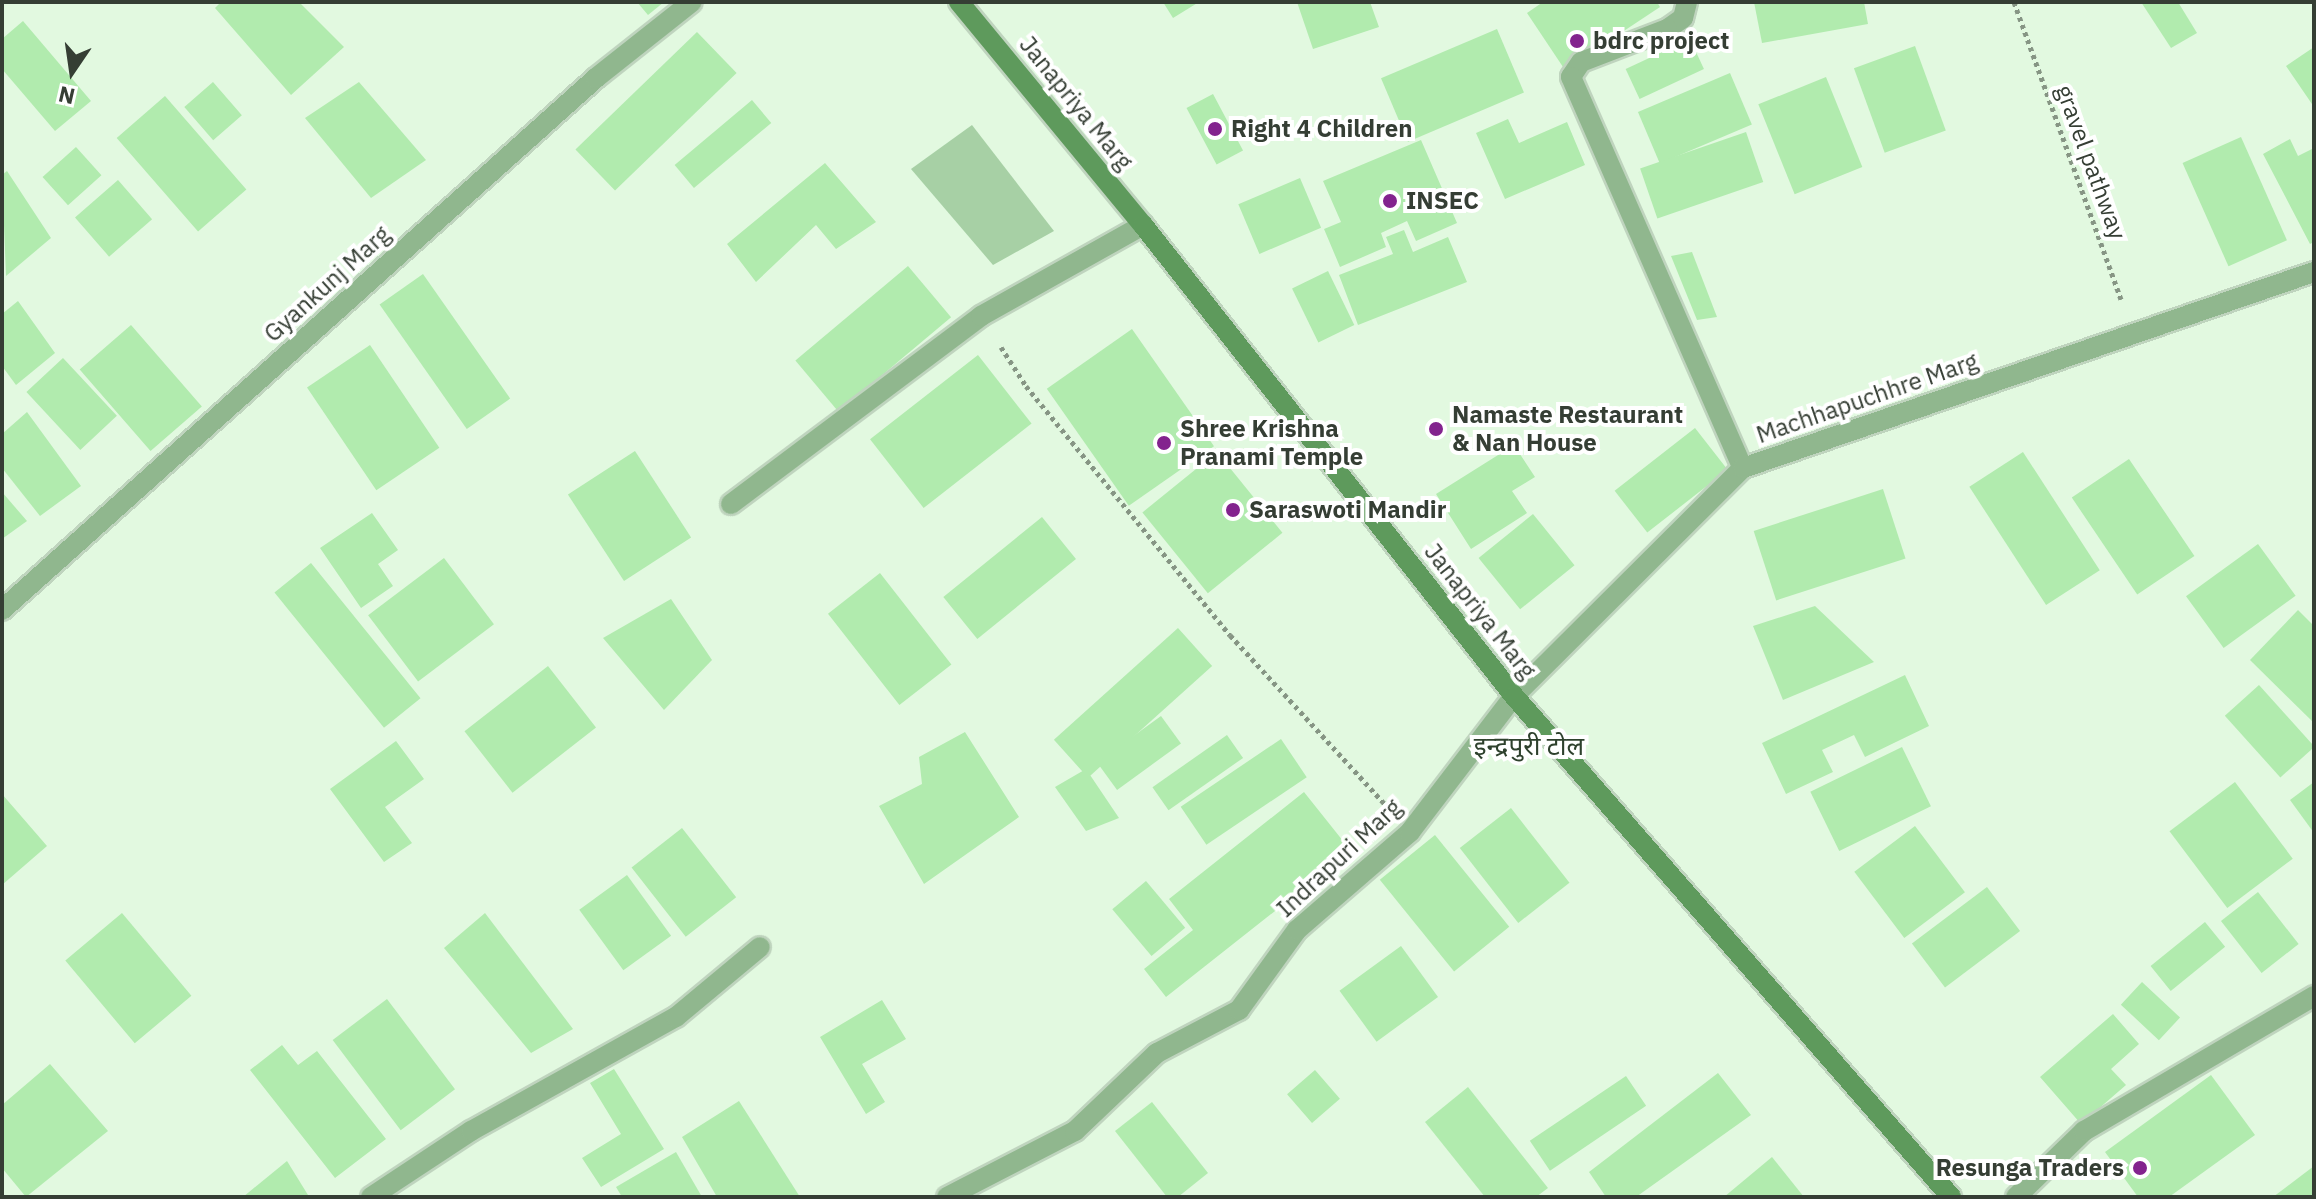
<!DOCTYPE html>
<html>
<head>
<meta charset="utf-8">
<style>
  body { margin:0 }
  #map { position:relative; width:2316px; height:1199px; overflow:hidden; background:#e2f9e0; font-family:"IBM Plex Sans","Noto Sans Devanagari",sans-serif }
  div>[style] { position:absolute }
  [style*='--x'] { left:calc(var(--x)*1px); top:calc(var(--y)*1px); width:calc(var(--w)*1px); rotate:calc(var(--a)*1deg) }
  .green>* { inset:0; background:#a7d0a5 }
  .building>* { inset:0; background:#b1ebae; transform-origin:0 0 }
  .path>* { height:5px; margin-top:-2.5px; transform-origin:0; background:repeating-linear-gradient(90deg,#869584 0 4px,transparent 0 8px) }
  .roads { filter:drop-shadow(2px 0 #bfd4be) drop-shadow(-2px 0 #bfd4be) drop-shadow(0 2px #bfd4be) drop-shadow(0 -2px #bfd4be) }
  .minor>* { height:20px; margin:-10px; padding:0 10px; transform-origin:10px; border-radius:10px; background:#90b78e }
  .secondary>* { height:20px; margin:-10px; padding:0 10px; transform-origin:10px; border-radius:10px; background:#5e9a5c }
  .dots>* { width:22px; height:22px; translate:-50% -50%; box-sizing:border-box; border:4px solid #fff; border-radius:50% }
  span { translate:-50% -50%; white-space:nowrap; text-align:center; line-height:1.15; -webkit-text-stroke:8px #fff; paint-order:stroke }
  .poi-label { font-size:24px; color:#353e34; font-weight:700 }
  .left { translate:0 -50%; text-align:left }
  .right { translate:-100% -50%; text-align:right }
  .street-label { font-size:24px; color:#353e34 }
  .neighbourhood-label { font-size:26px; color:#2e412d }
  .frame { position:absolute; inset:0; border:4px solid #353e34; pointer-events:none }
  .north { position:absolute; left:32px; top:32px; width:80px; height:80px; -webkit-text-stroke:6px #fff; paint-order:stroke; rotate:193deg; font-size:22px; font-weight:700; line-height:32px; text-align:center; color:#353e34 }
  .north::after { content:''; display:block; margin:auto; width:28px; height:36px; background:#353e34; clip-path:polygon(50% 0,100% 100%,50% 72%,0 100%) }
</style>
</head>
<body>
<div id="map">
  <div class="green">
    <div style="clip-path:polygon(972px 125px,1054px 231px,993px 265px,911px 169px)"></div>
  </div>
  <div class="building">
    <div style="clip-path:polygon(221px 2px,299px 2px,344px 47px,291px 95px,215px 8px)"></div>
    <div style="clip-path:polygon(637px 2px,664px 2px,648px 15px)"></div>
    <div style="clip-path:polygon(1163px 2px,1199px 2px,1173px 18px)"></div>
    <div style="clip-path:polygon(1297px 2px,1370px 2px,1379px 27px,1313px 49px)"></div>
    <div style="clip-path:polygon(1543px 2px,1657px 2px,1660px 7px,1565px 70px,1527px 13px)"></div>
    <div style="clip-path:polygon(1754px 2px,1864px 2px,1868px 24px,1762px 43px)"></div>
    <div style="clip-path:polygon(2141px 2px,2178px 2px,2197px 33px,2171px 48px)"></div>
    <div style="clip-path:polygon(23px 21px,91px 101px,55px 131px,2px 69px,2px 39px)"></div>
    <div style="left:1497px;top:29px;width:69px;height:126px;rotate:67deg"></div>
    <div style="left:697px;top:32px;width:57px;height:169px;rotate:46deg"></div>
    <div style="left:1690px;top:39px;width:33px;height:71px;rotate:65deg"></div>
    <div style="left:1915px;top:46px;width:90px;height:65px;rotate:70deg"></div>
    <div style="clip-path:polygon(2314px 47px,2314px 107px,2286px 66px)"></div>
    <div style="left:1730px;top:73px;width:56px;height:100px;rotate:67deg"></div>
    <div style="left:1826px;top:77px;width:97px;height:73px;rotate:68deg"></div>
    <div style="left:213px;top:82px;width:44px;height:38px;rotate:49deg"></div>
    <div style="clip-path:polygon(359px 82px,426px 160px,371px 198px,305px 118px)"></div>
    <div style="left:1213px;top:94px;width:64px;height:30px;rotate:62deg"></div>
    <div style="left:165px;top:96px;width:124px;height:64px;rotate:49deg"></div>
    <div style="left:752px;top:100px;width:30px;height:101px;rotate:50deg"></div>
    <div style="clip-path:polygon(1508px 119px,1519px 143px,1567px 122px,1585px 165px,1505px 199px,1476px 133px)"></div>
    <div style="left:1746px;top:132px;width:53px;height:112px;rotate:71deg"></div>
    <div style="left:2241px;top:137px;width:113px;height:64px;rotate:66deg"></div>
    <div style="clip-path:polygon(2290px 139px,2298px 156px,2314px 148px,2314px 242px,2310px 244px,2263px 154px)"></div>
    <div style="clip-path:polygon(1421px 140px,1457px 223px,1416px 241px,1407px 221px,1381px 233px,1386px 247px,1340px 267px,1324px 229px,1341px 222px,1323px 181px)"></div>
    <div style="left:76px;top:147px;width:38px;height:45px;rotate:48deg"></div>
    <div style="clip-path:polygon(825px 163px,876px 222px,836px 249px,816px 225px,756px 282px,727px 244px)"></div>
    <div style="clip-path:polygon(7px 171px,51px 238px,6px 276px,2px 175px)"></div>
    <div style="left:1300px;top:178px;width:54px;height:67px;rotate:67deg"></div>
    <div style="left:118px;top:180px;width:52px;height:57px;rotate:49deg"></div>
    <div style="clip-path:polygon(1404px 230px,1413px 252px,1448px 237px,1467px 282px,1358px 325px,1339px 275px,1393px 254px,1386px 237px)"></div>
    <div style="clip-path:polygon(1692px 252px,1717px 317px,1697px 320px,1671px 256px)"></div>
    <div style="left:908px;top:266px;width:67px;height:147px;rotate:50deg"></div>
    <div style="left:1328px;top:271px;width:60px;height:40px;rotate:64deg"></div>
    <div style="left:423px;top:274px;width:152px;height:53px;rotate:55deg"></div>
    <div style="clip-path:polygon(18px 301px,55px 353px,16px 385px,2px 366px,2px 314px)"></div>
    <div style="left:131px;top:325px;width:108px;height:68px;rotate:49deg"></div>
    <div style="left:1132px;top:329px;width:143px;height:104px;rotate:55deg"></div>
    <div style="left:370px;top:345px;width:124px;height:76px;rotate:56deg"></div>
    <div style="left:978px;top:355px;width:87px;height:137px;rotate:52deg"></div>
    <div style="left:63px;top:358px;width:79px;height:50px;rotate:47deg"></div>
    <div style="clip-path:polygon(27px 412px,81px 486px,40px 516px,2px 468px,2px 434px)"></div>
    <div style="left:1695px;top:428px;width:53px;height:102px;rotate:52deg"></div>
    <div style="clip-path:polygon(1514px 445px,1535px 477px,1512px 491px,1527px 513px,1471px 549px,1436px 494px)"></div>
    <div style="left:635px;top:451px;width:103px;height:80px;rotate:57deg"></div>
    <div style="left:1217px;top:452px;width:104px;height:96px;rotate:51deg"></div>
    <div style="left:2023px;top:452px;width:141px;height:64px;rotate:57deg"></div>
    <div style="left:2129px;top:459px;width:117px;height:69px;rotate:56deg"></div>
    <div style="left:1883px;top:489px;width:73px;height:136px;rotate:72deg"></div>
    <div style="clip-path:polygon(2px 492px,27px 521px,2px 539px)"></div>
    <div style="clip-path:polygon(372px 513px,398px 550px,378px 564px,393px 586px,361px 608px,320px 548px)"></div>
    <div style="left:1533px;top:514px;width:66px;height:70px;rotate:51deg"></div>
    <div style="left:1042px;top:517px;width:54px;height:127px;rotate:51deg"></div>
    <div style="left:2258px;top:544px;width:64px;height:89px;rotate:54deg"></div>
    <div style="left:444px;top:558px;width:83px;height:95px;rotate:53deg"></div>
    <div style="left:311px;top:563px;width:174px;height:47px;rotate:51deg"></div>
    <div style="left:880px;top:573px;width:116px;height:66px;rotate:52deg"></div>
    <div style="clip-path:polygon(671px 599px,712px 660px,664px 710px,603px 638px)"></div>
    <div style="clip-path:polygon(1815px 606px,1874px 662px,1783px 700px,1753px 626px)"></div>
    <div style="clip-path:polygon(2298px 610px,2314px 626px,2314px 723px,2250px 660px)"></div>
    <div style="left:1178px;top:628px;width:51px;height:167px;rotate:48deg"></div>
    <div style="left:548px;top:666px;width:78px;height:106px;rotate:52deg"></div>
    <div style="clip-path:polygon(1905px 675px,1929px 726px,1865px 757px,1854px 735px,1822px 750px,1833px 772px,1786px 794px,1762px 743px)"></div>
    <div style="left:2259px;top:685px;width:83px;height:46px;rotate:48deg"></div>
    <div style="left:1161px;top:716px;width:34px;height:79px;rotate:54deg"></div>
    <div style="clip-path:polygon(965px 732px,1019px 817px,924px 884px,879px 806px,922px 784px,919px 757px)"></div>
    <div style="left:1227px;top:735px;width:28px;height:91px;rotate:55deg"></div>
    <div style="left:1281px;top:739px;width:46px;height:121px;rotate:56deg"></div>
    <div style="clip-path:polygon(396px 741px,424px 779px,385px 807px,412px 843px,384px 862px,330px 789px)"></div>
    <div style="left:1902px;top:747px;width:66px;height:102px;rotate:64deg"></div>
    <div style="clip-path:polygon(1086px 769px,1119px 818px,1086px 831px,1055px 787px)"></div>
    <div style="left:2235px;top:782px;width:96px;height:82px;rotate:53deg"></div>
    <div style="clip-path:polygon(2314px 782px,2314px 833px,2290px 800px)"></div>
    <div style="clip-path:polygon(1304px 792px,1351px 851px,1166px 997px,1144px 969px,1193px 930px,1169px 899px)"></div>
    <div style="clip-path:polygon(2px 794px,47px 846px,2px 885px)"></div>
    <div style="left:1511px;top:808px;width:95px;height:65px;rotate:52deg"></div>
    <div style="left:1915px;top:826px;width:83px;height:76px;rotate:53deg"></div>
    <div style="left:682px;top:828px;width:88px;height:64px;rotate:52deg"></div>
    <div style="left:1435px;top:835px;width:118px;height:71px;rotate:51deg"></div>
    <div style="left:627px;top:875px;width:75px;height:59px;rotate:54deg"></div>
    <div style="left:1146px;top:881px;width:61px;height:44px;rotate:50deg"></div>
    <div style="left:1987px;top:887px;width:55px;height:94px;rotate:53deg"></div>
    <div style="left:2258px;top:892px;width:66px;height:47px;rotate:52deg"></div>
    <div style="left:122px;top:913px;width:108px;height:74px;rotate:50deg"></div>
    <div style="clip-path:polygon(485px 913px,573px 1029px,531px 1053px,444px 948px)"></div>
    <div style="left:2205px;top:922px;width:32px;height:70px;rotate:51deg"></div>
    <div style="left:1401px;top:946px;width:63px;height:76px;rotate:54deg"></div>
    <div style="left:2142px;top:982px;width:52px;height:31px;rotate:43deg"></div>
    <div style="left:387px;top:999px;width:113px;height:68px;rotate:53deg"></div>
    <div style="clip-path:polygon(882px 1000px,906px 1039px,862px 1064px,885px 1102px,866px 1114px,820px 1037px)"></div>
    <div style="clip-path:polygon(2113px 1014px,2139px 1044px,2111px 1069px,2126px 1085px,2081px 1124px,2040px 1077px)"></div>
    <div style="clip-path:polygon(282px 1045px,298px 1065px,317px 1051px,386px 1139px,335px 1178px,250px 1070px)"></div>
    <div style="clip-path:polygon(50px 1064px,108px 1131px,26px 1197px,2px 1168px,2px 1105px)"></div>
    <div style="clip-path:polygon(614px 1069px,664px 1149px,601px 1187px,582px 1158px,621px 1134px,590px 1083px)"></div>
    <div style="left:1315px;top:1070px;width:38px;height:37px;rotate:49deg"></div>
    <div style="clip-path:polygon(1718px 1073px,1751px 1115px,1636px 1197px,1606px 1197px,1589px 1172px)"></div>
    <div style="clip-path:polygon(2211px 1075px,2255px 1135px,2169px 1197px,2138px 1197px,2105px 1152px)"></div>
    <div style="left:1626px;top:1076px;width:36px;height:116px;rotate:56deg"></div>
    <div style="clip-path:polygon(1468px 1087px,1548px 1188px,1536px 1197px,1485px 1197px,1425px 1122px)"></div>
    <div style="clip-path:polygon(739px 1101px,800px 1197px,717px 1197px,682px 1137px)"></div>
    <div style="clip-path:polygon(1152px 1102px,1208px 1173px,1178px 1197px,1167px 1197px,1115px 1131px)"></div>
    <div style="clip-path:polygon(676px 1152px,702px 1197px,622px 1197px,616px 1187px)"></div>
    <div style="clip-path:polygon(1772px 1157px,1804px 1197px,1724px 1197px)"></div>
    <div style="clip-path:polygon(287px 1161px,308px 1195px,243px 1197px)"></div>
    <div style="clip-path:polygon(2314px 1166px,2314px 1197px,2273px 1197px)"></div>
  </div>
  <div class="path">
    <div style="--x:2014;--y:2;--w:316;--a:70.2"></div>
    <div style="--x:1001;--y:347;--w:46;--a:57.3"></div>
    <div style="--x:1026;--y:386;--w:322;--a:50.7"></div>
    <div style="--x:1230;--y:635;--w:229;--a:47.5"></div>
  </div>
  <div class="roads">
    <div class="minor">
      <div style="--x:1687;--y:2;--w:16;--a:104"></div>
      <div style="--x:1683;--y:18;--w:19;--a:145"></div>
      <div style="--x:1667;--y:29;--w:92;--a:159"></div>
      <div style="--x:1581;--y:62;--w:18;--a:124"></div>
      <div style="--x:1571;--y:77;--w:427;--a:66.3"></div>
      <div style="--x:731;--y:504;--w:313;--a:-36.9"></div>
      <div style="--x:981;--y:316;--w:186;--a:-29.3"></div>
      <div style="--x:2;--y:610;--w:797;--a:-41.85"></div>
      <div style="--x:596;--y:78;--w:122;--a:-38.4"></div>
      <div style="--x:371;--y:1197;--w:120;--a:-33.4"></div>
      <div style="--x:471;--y:1131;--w:235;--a:-29.1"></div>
      <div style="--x:676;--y:1017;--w:109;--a:-39.8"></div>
      <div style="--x:947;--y:1197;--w:144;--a:-27.3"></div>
      <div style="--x:1075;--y:1131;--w:113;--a:-43.6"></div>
      <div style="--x:1157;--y:1053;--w:93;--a:-27.7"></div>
      <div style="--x:1239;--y:1010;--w:99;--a:-54.1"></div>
      <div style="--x:1297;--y:930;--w:150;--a:-40.9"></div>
      <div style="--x:1410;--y:832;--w:171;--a:-52.6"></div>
      <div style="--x:1514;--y:696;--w:323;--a:-44.9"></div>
      <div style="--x:1743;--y:468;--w:604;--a:-18.95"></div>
      <div style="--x:2016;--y:1197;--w:95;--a:-44.1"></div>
      <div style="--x:2084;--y:1131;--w:267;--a:-30.4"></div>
    </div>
    <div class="secondary">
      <div style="--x:959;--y:2;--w:289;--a:50.5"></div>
      <div style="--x:1143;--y:225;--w:600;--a:51.77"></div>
      <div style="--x:1514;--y:696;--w:665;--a:48.9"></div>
    </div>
  </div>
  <div class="dots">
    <div style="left:1577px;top:41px;background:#83238e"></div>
    <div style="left:1215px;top:129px;background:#83238e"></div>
    <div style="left:1390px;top:201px;background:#83238e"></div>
    <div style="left:1436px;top:429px;background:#83238e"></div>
    <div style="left:1164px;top:443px;background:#83238e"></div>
    <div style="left:1233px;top:510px;background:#83238e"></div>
    <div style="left:2140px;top:1168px;background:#83238e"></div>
  </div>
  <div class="poi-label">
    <span class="left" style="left:1593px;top:41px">bdrc project</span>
    <span class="left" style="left:1231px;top:129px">Right 4 Children</span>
    <span class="left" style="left:1406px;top:201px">INSEC</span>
    <span class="left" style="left:1452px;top:429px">Namaste Restaurant<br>&amp; Nan House</span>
    <span class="left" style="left:1180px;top:443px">Shree Krishna<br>Pranami Temple</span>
    <span class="left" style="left:1249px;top:510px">Saraswoti Mandir</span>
    <span class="right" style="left:2124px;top:1168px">Resunga Traders</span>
  </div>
  <div class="street-label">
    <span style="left:1076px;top:103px;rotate:51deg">Janapriya Marg</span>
    <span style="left:2091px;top:162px;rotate:70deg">gravel pathway</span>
    <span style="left:327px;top:284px;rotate:-42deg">Gyankunj Marg</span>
    <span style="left:1867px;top:398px;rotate:-19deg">Machhapuchhre Marg</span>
    <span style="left:1480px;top:611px;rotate:52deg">Janapriya Marg</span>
    <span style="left:1339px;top:858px;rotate:-43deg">Indrapuri Marg</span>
  </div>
  <div class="neighbourhood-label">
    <span style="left:1529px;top:746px">इन्द्रपुरी टोल</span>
  </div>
  <div class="frame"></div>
  <div class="north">N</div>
</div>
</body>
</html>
